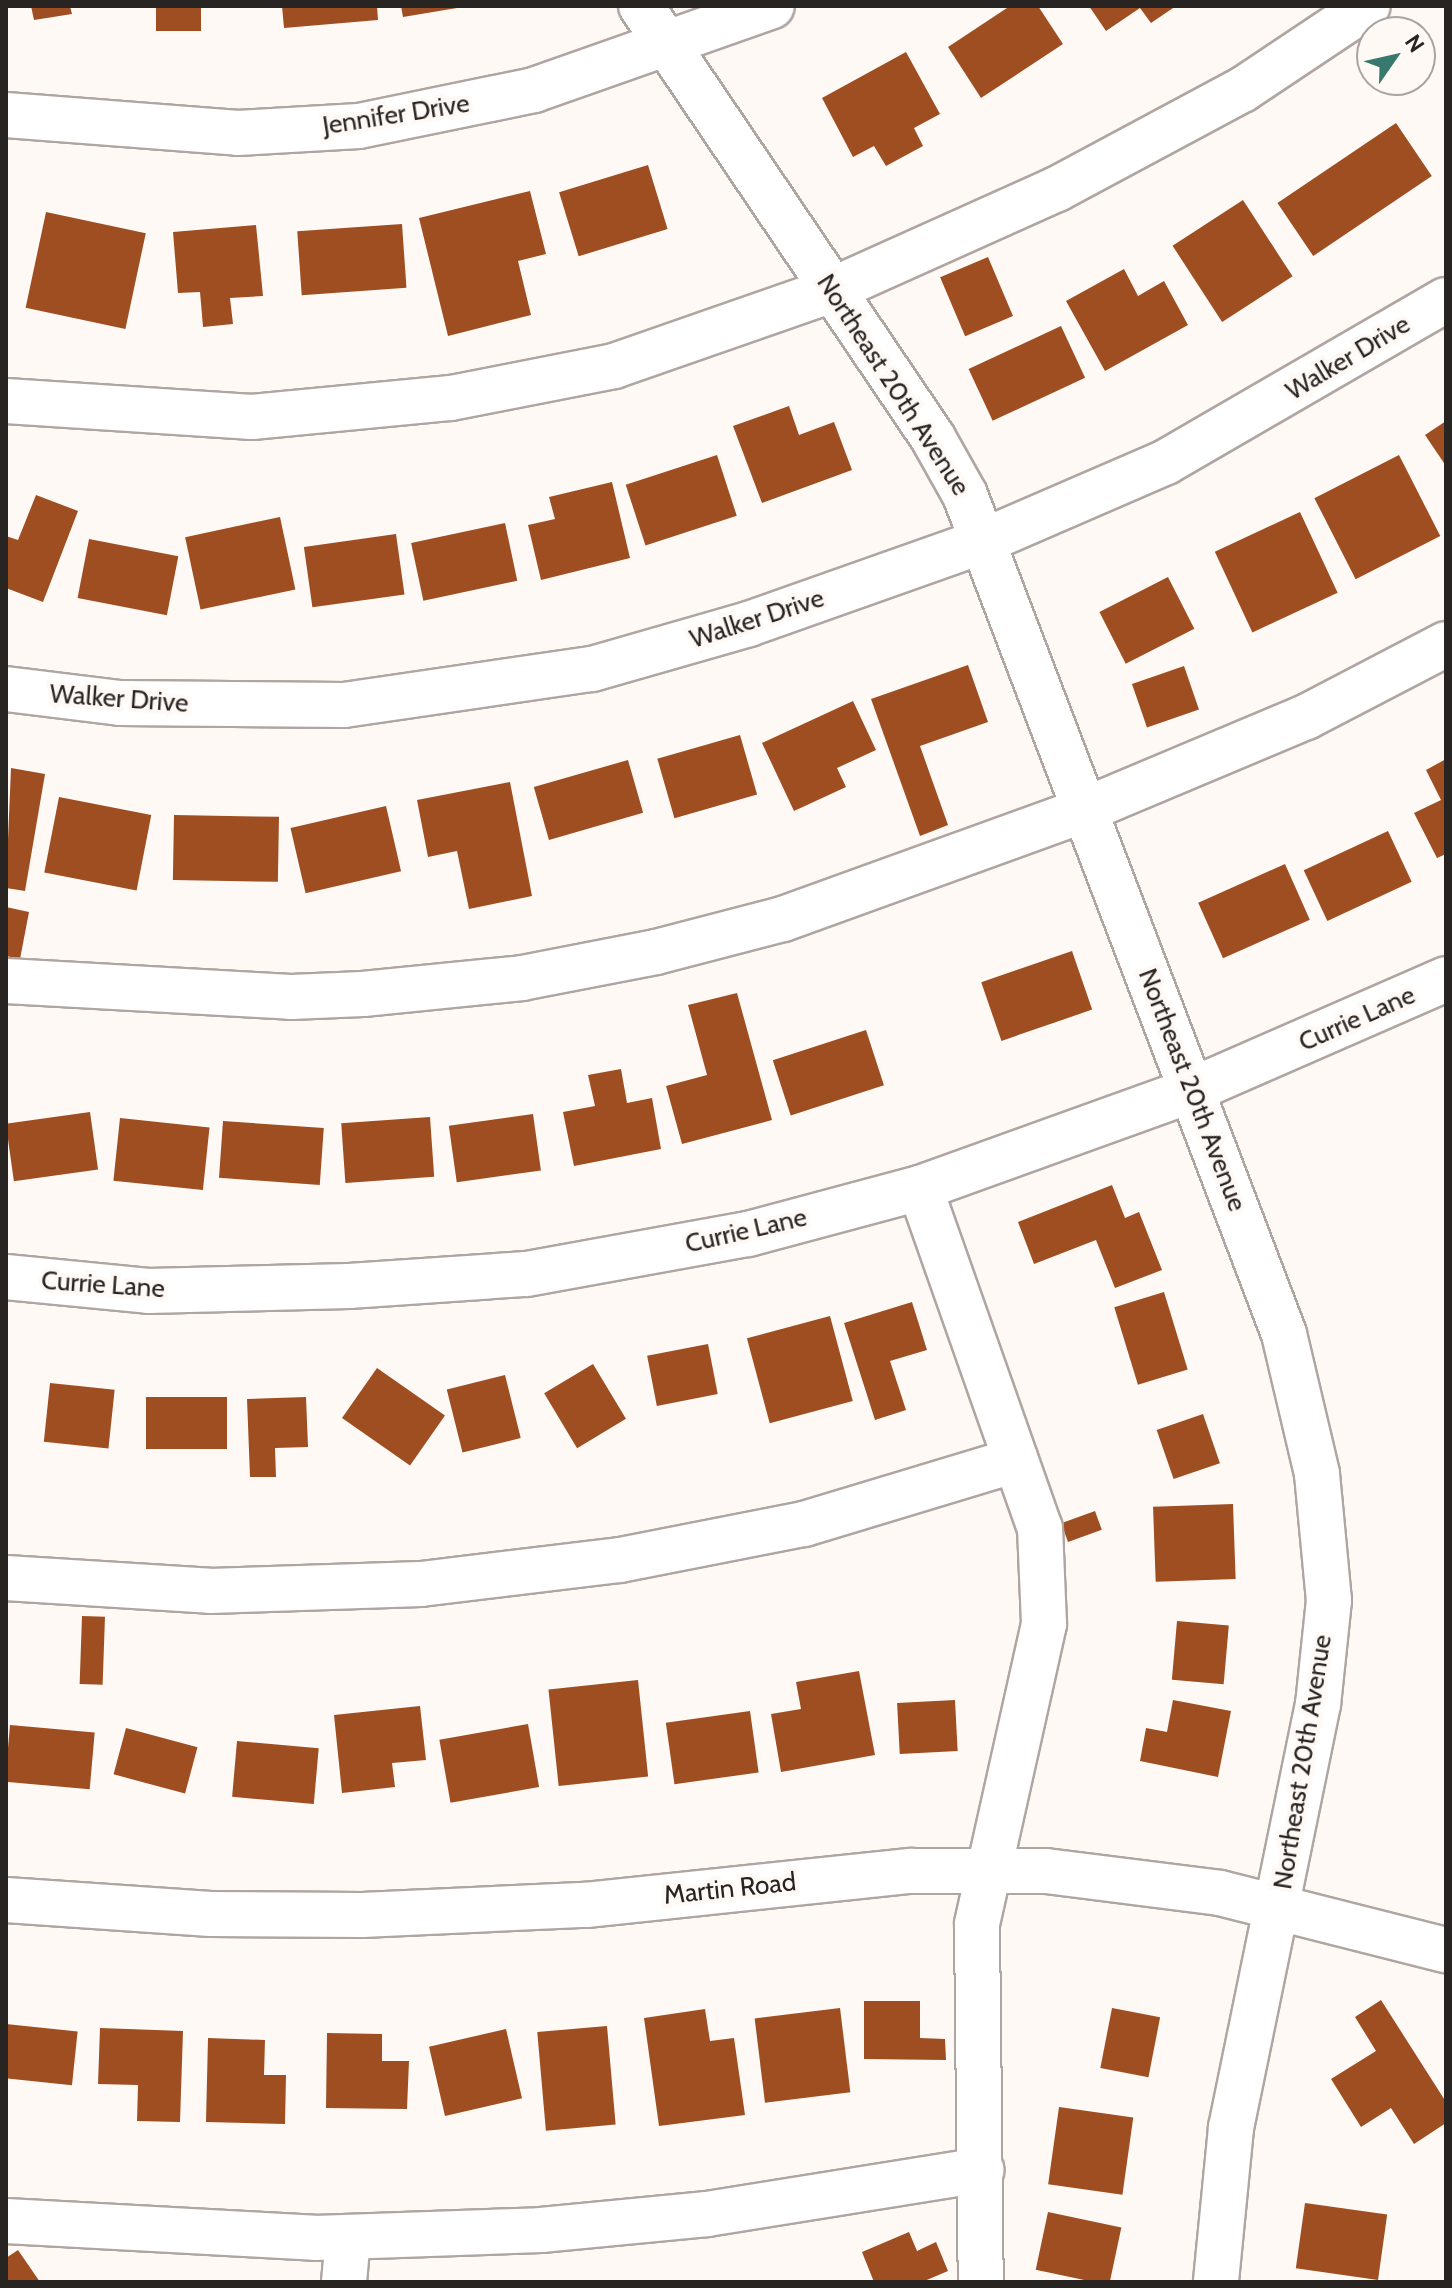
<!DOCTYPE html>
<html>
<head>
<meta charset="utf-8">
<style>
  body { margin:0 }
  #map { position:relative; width:1452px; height:2288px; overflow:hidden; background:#fff9f6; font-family:Cabin,sans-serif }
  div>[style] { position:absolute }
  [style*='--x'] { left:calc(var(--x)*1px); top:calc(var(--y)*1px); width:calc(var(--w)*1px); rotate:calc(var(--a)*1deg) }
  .building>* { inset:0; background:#9e4e21; transform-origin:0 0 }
  .roads { filter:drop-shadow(2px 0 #afa5a1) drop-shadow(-2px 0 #afa5a1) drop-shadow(0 2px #afa5a1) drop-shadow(0 -2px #afa5a1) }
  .minor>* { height:44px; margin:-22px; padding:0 22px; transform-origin:22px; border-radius:22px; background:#fff }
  span { translate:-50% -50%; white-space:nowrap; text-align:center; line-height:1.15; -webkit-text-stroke:8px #fff9f6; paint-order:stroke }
  .street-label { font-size:26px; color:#272422 }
  .frame { position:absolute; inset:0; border:8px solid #272422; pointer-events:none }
  .north { position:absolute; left:1356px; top:16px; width:80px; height:80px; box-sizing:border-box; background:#fff9f6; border:2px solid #a9a4a1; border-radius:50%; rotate:56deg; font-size:22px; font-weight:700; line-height:32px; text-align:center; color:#272422 }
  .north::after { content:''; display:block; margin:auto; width:28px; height:36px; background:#377a6d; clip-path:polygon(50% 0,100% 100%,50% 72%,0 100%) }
</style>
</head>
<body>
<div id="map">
  <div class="building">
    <div style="clip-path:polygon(31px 6px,70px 6px,72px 14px,34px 20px)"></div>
    <div style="left:156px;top:6px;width:45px;height:25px"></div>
    <div style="clip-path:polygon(282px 6px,377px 6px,378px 20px,284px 28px)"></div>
    <div style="clip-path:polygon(401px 6px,457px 6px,457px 8px,403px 17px)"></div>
    <div style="clip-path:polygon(1010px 6px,1038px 6px,1063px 44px,981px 98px,948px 47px)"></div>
    <div style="clip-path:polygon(1089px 6px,1176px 6px,1151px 23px,1140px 8px,1106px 31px)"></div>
    <div style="clip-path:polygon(906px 52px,940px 114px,914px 128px,923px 146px,886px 166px,874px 146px,853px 157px,822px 98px)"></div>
    <div style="left:1396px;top:123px;width:64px;height:143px;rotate:56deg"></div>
    <div style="left:648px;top:165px;width:67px;height:93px;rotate:73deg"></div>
    <div style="clip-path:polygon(530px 191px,546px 254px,518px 261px,531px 315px,448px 336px,419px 218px)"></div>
    <div style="left:1243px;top:200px;width:91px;height:84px;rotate:57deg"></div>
    <div style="left:46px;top:212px;width:102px;height:98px;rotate:12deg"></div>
    <div style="left:402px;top:224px;width:64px;height:105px;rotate:86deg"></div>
    <div style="clip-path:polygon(256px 225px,263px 296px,230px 298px,233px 324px,203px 327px,200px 292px,178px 293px,173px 232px)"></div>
    <div style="left:988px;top:257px;width:64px;height:52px;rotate:67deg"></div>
    <div style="clip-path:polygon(1124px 269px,1138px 296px,1164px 281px,1188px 325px,1105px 371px,1066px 301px)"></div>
    <div style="left:1061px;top:326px;width:57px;height:102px;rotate:65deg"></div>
    <div style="clip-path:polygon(789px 406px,799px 435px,834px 422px,852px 470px,762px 503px,733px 426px)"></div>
    <div style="clip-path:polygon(1446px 421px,1446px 466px,1425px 435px)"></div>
    <div style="left:717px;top:455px;width:64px;height:96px;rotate:72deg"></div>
    <div style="left:1399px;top:455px;width:91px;height:95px;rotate:63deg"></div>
    <div style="clip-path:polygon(612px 482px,630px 558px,541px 580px,528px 525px,555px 519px,549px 497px)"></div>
    <div style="clip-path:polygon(36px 495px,78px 511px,43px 602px,6px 588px,6px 536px,18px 540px)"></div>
    <div style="left:1300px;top:512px;width:89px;height:94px;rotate:65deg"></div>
    <div style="left:280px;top:517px;width:74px;height:97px;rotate:78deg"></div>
    <div style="left:505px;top:523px;width:59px;height:96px;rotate:78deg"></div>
    <div style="left:396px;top:534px;width:61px;height:93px;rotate:82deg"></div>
    <div style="left:89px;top:539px;width:91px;height:60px;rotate:11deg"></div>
    <div style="left:1168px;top:577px;width:58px;height:77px;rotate:63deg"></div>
    <div style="clip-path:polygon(968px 665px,988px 722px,920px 746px,948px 825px,920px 836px,871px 699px)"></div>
    <div style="left:1184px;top:666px;width:46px;height:55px;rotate:71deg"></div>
    <div style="clip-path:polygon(853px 701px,876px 750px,837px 768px,846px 787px,794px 811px,762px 743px)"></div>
    <div style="left:740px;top:735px;width:62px;height:86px;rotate:74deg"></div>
    <div style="clip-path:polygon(1446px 759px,1446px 854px,1437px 858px,1414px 813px,1441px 800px,1426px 770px)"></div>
    <div style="left:628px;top:760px;width:55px;height:98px;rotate:74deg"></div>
    <div style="clip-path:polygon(11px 768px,45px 774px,25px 891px,6px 888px)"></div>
    <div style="clip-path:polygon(510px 782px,532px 896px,469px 909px,457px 851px,428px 857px,417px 800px)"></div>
    <div style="left:59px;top:797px;width:94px;height:77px;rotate:11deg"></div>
    <div style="left:386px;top:806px;width:67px;height:98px;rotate:77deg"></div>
    <div style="left:174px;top:815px;width:105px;height:65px;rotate:1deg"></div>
    <div style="left:1388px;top:831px;width:56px;height:93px;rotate:65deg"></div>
    <div style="left:1285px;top:864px;width:61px;height:95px;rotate:66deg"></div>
    <div style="clip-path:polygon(6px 907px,29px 912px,20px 959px,6px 956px)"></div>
    <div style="left:1072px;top:951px;width:62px;height:96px;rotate:71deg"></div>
    <div style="clip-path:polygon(737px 993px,772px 1120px,682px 1144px,666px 1086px,707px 1075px,688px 1005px)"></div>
    <div style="left:866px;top:1030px;width:58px;height:98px;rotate:72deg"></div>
    <div style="clip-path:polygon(621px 1069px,627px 1103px,652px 1098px,661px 1149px,574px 1166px,563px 1112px,595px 1106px,588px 1075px)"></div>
    <div style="left:90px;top:1112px;width:58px;height:85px;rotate:82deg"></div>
    <div style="left:533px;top:1114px;width:57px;height:85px;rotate:82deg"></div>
    <div style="left:430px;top:1117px;width:60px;height:89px;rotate:86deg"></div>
    <div style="left:120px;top:1118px;width:90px;height:63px;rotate:6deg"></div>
    <div style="left:223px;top:1121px;width:101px;height:57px;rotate:4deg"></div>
    <div style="clip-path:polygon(1112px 1185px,1125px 1218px,1139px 1212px,1162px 1270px,1115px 1288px,1096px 1240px,1034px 1264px,1018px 1222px)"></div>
    <div style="left:1164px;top:1292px;width:81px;height:52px;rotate:73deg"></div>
    <div style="clip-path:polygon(912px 1302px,927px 1350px,890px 1361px,906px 1410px,875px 1420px,844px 1323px)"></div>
    <div style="left:830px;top:1316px;width:88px;height:86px;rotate:75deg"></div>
    <div style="left:708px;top:1344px;width:51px;height:62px;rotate:79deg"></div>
    <div style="left:593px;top:1364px;width:64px;height:57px;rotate:59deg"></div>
    <div style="left:377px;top:1368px;width:83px;height:61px;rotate:35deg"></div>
    <div style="left:505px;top:1375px;width:65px;height:60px;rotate:76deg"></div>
    <div style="left:50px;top:1383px;width:65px;height:59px;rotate:6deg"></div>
    <div style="left:146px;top:1397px;width:81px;height:52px"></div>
    <div style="clip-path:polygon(306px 1397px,308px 1447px,275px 1448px,276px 1477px,250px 1477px,247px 1399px)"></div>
    <div style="left:1203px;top:1414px;width:52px;height:49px;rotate:71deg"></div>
    <div style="left:1233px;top:1504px;width:75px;height:80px;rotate:88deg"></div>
    <div style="left:1095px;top:1511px;width:20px;height:36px;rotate:70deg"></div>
    <div style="left:82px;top:1616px;width:23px;height:68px;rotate:2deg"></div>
    <div style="left:1177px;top:1621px;width:52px;height:59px;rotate:5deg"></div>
    <div style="clip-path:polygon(859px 1671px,875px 1755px,781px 1772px,771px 1714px,801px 1709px,796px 1682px)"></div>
    <div style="left:638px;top:1680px;width:97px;height:90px;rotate:84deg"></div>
    <div style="left:955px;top:1700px;width:51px;height:58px;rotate:87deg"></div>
    <div style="clip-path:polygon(1173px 1700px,1231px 1711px,1218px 1777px,1140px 1761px,1146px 1728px,1167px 1732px)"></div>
    <div style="clip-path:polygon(420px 1706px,426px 1760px,392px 1763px,395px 1787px,342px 1793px,334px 1715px)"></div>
    <div style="left:750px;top:1711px;width:62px;height:85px;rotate:82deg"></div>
    <div style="left:528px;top:1724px;width:64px;height:90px;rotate:80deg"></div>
    <div style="left:10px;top:1725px;width:85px;height:57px;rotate:5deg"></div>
    <div style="left:126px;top:1728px;width:74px;height:48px;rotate:15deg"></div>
    <div style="left:237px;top:1741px;width:82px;height:56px;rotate:5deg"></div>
    <div style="clip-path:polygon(1381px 2000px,1446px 2102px,1446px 2123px,1414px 2144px,1391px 2108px,1361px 2127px,1331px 2079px,1376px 2051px,1355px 2017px)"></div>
    <div style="clip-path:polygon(864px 2001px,920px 2001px,920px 2038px,945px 2039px,946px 2060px,864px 2059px)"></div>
    <div style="left:840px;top:2008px;width:85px;height:86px;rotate:83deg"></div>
    <div style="left:1112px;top:2008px;width:49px;height:61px;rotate:11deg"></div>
    <div style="clip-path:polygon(705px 2009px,710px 2041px,734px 2038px,745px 2115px,659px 2126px,644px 2018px)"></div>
    <div style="left:6px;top:2024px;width:72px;height:54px;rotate:6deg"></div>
    <div style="left:607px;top:2026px;width:99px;height:70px;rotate:85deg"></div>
    <div style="clip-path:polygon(100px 2028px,183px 2031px,180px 2122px,137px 2121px,138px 2085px,98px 2084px)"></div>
    <div style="left:506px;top:2029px;width:71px;height:79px;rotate:77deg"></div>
    <div style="clip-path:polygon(327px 2033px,382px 2034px,382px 2061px,409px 2061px,407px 2109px,326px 2108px)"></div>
    <div style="clip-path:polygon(208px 2038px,265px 2040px,264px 2075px,286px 2075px,285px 2124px,206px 2122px)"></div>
    <div style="left:1059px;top:2107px;width:75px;height:78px;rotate:8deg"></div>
    <div style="left:1305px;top:2203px;width:83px;height:66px;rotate:8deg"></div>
    <div style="left:1048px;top:2212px;width:75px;height:59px;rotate:12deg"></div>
    <div style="clip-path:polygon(909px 2232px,917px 2251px,936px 2242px,948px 2271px,922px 2282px,874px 2282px,862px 2252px)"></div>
    <div style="clip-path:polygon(18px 2250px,40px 2282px,6px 2282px,6px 2258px)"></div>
  </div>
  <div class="roads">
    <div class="minor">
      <div style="--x:641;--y:6;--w:521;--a:55.94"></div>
      <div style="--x:933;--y:438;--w:65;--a:60.7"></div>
      <div style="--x:965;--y:495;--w:898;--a:69.18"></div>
      <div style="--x:1284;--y:1334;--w:144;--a:76.7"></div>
      <div style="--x:1317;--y:1474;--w:127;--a:84.6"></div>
      <div style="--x:1329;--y:1600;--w:105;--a:96"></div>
      <div style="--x:1318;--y:1704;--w:433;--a:101.6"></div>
      <div style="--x:1231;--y:2128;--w:155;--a:95.6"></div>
      <div style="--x:6;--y:115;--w:233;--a:4.4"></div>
      <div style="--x:238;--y:133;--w:121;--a:-3.3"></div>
      <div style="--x:359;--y:126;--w:179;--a:-11.6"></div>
      <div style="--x:534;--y:90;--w:252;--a:-19.4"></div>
      <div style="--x:6;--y:401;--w:247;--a:3.7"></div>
      <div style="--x:252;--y:417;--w:200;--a:-5.5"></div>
      <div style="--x:451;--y:398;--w:166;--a:-11.1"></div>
      <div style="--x:614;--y:366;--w:231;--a:-19.2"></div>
      <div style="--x:832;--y:290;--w:247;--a:-24.2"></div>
      <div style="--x:1057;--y:189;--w:210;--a:-28.2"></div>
      <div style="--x:1242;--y:90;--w:151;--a:-33.7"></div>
      <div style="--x:6;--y:689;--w:115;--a:7"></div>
      <div style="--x:120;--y:703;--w:224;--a:0.5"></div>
      <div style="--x:344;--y:705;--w:251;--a:-8.3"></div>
      <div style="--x:592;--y:669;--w:163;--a:-16"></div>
      <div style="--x:749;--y:624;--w:251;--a:-19.5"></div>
      <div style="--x:986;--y:540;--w:196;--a:-23.4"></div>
      <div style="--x:1166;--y:462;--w:323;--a:-30.1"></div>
      <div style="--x:6;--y:981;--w:285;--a:3.2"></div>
      <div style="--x:291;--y:997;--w:72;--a:-2.4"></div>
      <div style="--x:363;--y:994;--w:160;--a:-5.7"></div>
      <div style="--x:522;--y:978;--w:136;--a:-11"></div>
      <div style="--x:656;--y:952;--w:131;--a:-14.6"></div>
      <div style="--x:783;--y:919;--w:323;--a:-19.9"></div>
      <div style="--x:1087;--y:809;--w:238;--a:-22.8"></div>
      <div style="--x:1306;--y:717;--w:158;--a:-27.5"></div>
      <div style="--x:920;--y:1188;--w:361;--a:70.6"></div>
      <div style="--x:1040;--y:1528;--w:96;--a:87.6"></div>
      <div style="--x:1044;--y:1624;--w:307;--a:102.6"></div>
      <div style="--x:977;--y:1924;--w:358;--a:89.4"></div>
      <div style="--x:6;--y:1277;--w:143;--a:5.6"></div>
      <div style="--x:148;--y:1291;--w:201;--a:-1.4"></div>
      <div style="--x:349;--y:1286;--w:178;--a:-3.9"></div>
      <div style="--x:527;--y:1274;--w:225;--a:-10.3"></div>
      <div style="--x:748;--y:1234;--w:178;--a:-15"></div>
      <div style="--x:920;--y:1188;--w:289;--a:-19.8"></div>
      <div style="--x:1192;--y:1090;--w:277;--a:-23.6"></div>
      <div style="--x:6;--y:1578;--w:204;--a:3.6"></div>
      <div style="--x:210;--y:1591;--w:211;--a:-1.9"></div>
      <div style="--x:421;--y:1584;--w:200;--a:-6.9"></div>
      <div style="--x:620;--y:1560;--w:187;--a:-11.1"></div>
      <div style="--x:804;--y:1524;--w:221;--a:-16.8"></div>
      <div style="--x:6;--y:1900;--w:205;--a:3.9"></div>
      <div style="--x:211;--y:1914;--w:151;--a:0.4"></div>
      <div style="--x:362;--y:1915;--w:224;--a:-2.6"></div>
      <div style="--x:586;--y:1905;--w:328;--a:-6"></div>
      <div style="--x:912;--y:1871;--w:134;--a:0"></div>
      <div style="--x:1046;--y:1871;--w:175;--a:7.2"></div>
      <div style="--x:1220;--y:1893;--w:233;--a:14.2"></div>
      <div style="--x:6;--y:2221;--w:309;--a:3.1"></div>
      <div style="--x:315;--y:2238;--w:226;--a:-2"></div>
      <div style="--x:541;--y:2230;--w:167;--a:-5.5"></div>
      <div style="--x:707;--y:2214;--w:278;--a:-9.1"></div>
      <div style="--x:344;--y:2282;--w:45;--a:-84.9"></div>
    </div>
  </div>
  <div class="street-label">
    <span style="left:396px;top:115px;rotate:-9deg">Jennifer Drive</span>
    <span style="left:1348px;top:358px;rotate:-31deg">Walker Drive</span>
    <span style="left:893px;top:385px;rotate:57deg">Northeast 20th Avenue</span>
    <span style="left:757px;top:619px;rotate:-18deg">Walker Drive</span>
    <span style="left:119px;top:699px;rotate:4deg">Walker Drive</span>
    <span style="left:1357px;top:1019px;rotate:-24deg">Currie Lane</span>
    <span style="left:1192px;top:1090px;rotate:69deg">Northeast 20th Avenue</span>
    <span style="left:746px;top:1231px;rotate:-13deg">Currie Lane</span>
    <span style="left:103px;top:1285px;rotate:4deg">Currie Lane</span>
    <span style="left:1303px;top:1762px;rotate:-81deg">Northeast 20th Avenue</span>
    <span style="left:730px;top:1889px;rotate:-6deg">Martin Road</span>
  </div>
  <div class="frame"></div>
  <div class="north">N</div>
</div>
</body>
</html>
